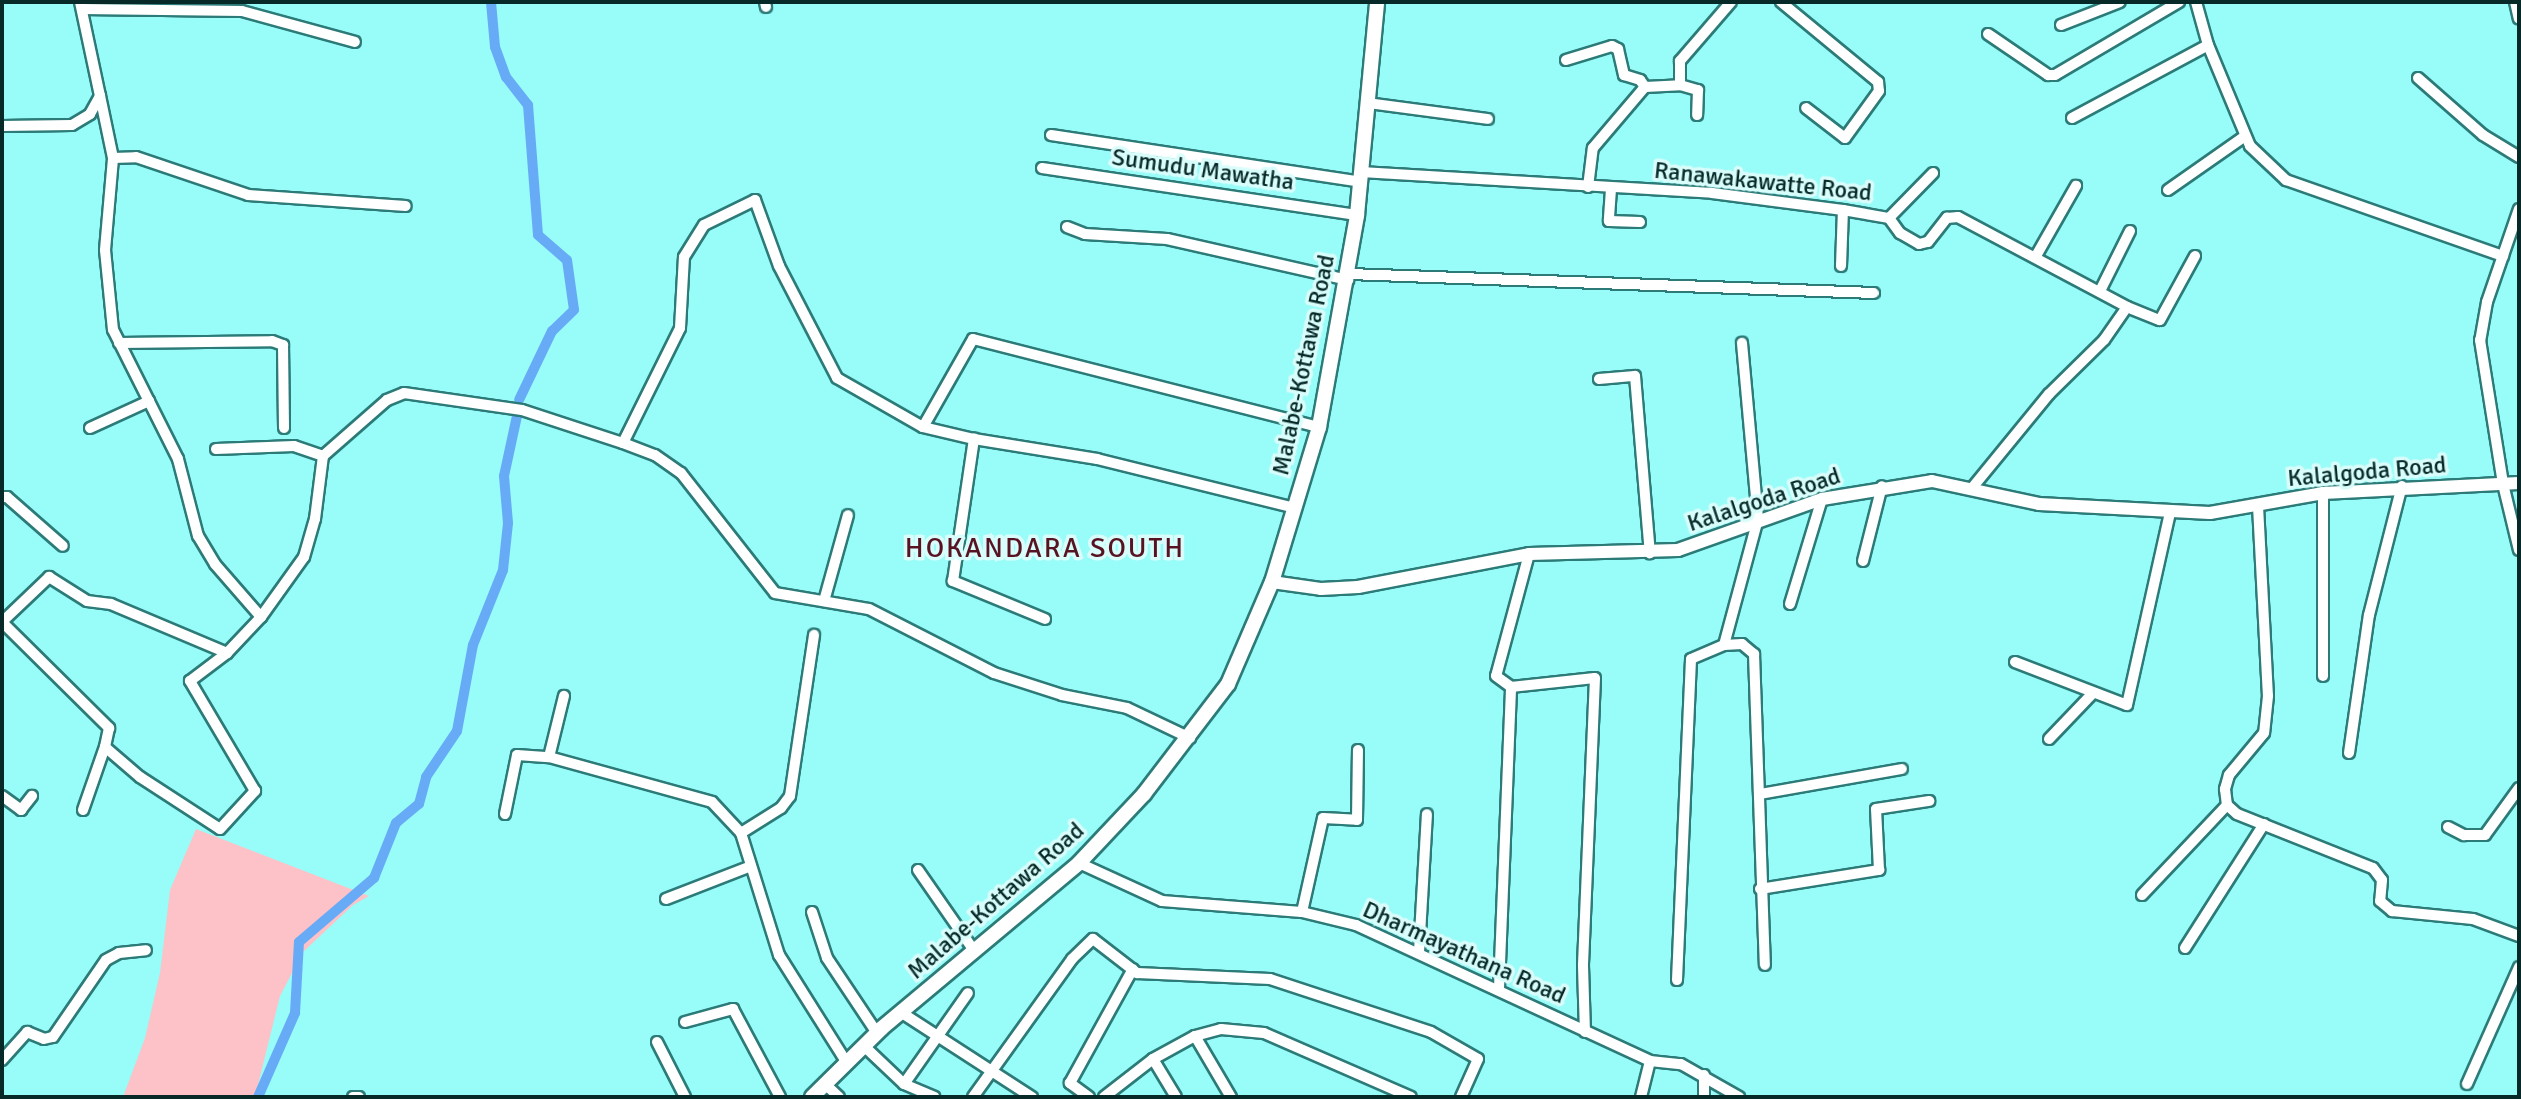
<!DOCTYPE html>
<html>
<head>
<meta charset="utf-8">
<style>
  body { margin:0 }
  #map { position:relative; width:2521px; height:1099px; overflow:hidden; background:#98fcf8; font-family:Signika,sans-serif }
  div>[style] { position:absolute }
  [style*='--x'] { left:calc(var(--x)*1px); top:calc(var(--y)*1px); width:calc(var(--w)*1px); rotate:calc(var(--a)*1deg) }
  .green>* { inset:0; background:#fdc2c7 }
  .canal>* { height:10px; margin:-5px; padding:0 5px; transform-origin:5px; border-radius:5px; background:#67abf6 }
  .roads { filter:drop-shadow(2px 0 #2c7b78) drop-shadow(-2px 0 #2c7b78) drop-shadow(0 2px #2c7b78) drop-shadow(0 -2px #2c7b78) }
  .minor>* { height:10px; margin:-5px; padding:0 5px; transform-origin:5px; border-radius:5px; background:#fff }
  .tertiary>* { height:12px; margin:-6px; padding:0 6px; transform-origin:6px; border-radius:6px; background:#fff }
  .secondary>* { height:14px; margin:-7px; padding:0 7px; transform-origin:7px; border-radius:7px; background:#fff }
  span { translate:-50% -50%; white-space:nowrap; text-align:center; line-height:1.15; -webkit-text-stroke:7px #d8fdfb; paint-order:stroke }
  .street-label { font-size:24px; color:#072928 }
  .quarter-label { font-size:28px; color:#581322; letter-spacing:2px }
  .frame { position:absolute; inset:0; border:4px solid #072928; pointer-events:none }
</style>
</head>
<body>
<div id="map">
  <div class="green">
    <div style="clip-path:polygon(196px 829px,369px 896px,353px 905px,303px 952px,280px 996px,255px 1097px,123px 1097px,145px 1038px,160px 973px,170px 890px)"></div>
  </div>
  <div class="canal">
    <div style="--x:491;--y:2;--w:45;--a:84.9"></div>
    <div style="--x:495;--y:47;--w:32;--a:70"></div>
    <div style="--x:506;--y:77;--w:36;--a:52"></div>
    <div style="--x:528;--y:105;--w:130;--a:85.6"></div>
    <div style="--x:538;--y:235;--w:38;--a:41"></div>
    <div style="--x:567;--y:260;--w:50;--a:82"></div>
    <div style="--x:574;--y:310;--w:30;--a:136"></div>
    <div style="--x:552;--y:331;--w:76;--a:115.6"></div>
    <div style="--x:258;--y:1097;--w:92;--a:-66.2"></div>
    <div style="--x:295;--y:1013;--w:71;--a:-86.8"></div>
    <div style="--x:299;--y:942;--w:99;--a:-40.5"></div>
    <div style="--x:374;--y:878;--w:59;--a:-68.2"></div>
    <div style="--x:396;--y:823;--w:30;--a:-40"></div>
    <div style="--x:419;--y:804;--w:28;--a:-75"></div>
    <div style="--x:426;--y:777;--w:55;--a:-56"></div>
    <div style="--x:457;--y:731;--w:87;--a:-79.5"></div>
    <div style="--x:473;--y:645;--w:81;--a:-68.2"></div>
    <div style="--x:503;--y:570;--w:47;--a:-83.9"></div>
    <div style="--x:508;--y:523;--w:47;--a:-94.9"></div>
    <div style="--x:504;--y:476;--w:61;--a:-77.8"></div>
  </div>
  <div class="roads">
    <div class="minor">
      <div style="--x:765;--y:2;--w:5;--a:79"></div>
      <div style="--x:1781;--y:2;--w:126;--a:39.5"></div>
      <div style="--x:1878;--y:82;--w:9;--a:84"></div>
      <div style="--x:1879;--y:91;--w:58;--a:125.9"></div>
      <div style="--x:1845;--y:138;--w:49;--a:-142.4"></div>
      <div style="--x:2196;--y:2;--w:45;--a:74.4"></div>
      <div style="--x:2208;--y:45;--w:109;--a:67.4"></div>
      <div style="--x:2250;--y:146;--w:50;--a:43.4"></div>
      <div style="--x:2286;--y:180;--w:230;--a:19.3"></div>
      <div style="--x:2515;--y:2;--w:17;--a:77"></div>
      <div style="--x:82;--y:9;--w:160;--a:0.7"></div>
      <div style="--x:242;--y:11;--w:117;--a:15.3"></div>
      <div style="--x:2061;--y:25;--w:63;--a:-21.3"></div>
      <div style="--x:1988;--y:34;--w:73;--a:34.3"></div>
      <div style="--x:2048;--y:75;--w:7;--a:0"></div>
      <div style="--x:2055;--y:75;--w:144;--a:-30.5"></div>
      <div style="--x:1566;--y:60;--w:48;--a:-16.9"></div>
      <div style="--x:1612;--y:46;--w:7;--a:27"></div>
      <div style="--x:1618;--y:49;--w:27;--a:77"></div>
      <div style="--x:1624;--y:75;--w:17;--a:17"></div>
      <div style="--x:1640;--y:80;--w:9;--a:54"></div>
      <div style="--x:2418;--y:78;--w:86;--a:41.2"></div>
      <div style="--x:2483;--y:135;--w:42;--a:31.4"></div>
      <div style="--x:1680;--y:85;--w:19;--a:16"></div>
      <div style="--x:1698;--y:90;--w:25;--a:92"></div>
      <div style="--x:1368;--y:103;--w:121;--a:7.6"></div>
      <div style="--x:2072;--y:118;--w:154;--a:-28.2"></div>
      <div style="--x:2;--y:126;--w:70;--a:-0.8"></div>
      <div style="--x:72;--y:125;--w:21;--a:-31"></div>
      <div style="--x:90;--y:114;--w:21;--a:-61"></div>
      <div style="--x:100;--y:96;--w:96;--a:-102"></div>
      <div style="--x:1051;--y:135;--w:313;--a:8.6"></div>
      <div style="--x:113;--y:158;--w:23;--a:-2"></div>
      <div style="--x:136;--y:157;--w:118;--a:18.7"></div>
      <div style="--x:248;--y:195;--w:158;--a:4"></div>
      <div style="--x:1042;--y:168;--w:318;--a:8.5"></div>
      <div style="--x:1361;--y:172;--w:352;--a:3.4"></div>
      <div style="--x:1712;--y:193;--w:132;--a:7.4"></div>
      <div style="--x:1843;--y:210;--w:47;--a:9.9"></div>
      <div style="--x:1889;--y:218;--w:19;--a:54"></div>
      <div style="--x:1900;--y:233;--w:22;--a:30"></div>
      <div style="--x:1919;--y:244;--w:9;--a:-13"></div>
      <div style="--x:1928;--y:242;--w:31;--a:-52"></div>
      <div style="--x:1947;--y:218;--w:11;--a:-5"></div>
      <div style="--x:1958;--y:217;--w:191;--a:28"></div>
      <div style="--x:2127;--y:307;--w:40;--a:124.9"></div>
      <div style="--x:2104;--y:340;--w:77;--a:135.5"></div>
      <div style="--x:2049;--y:394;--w:122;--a:129.3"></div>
      <div style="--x:1588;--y:187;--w:39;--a:-83"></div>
      <div style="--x:1593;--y:148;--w:80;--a:-49.6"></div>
      <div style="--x:1645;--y:87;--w:35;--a:-3"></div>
      <div style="--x:1680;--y:85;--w:24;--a:-90"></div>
      <div style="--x:1680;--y:61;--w:78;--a:-49.2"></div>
      <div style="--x:1611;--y:189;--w:32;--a:94"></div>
      <div style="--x:1609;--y:221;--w:31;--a:2"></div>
      <div style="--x:2168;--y:190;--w:94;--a:-35"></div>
      <div style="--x:2519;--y:209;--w:98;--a:109"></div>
      <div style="--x:2487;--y:302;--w:39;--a:100"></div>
      <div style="--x:2480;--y:340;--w:146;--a:80.9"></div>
      <div style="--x:2503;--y:484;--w:68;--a:76.4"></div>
      <div style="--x:1889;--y:218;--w:63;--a:-45.6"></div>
      <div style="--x:1067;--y:227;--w:19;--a:21"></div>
      <div style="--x:1085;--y:234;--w:82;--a:3.5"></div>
      <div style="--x:1167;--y:239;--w:186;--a:12.8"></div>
      <div style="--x:2036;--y:256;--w:81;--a:-60.3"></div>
      <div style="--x:1841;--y:266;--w:56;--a:-88"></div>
      <div style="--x:1349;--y:274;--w:525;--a:2.07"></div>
      <div style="--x:2100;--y:291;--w:67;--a:-63.4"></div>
      <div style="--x:2127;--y:307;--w:35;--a:22"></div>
      <div style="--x:2160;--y:320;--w:73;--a:-61.3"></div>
      <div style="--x:119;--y:343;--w:153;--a:-0.7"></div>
      <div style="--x:272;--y:341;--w:12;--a:20"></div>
      <div style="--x:283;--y:345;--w:83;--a:89.3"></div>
      <div style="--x:1599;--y:379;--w:36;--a:-5"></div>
      <div style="--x:1635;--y:376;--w:178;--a:85.2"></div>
      <div style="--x:923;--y:427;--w:52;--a:13.2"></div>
      <div style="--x:90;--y:428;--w:65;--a:-24.6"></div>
      <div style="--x:623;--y:443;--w:34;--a:21"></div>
      <div style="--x:655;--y:455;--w:32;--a:35"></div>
      <div style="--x:681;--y:473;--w:152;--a:51.9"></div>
      <div style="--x:775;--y:593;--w:95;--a:9.7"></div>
      <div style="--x:869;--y:609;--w:140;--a:27.1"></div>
      <div style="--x:994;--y:673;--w:71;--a:17.9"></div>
      <div style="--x:1062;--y:695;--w:66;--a:11.3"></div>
      <div style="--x:1127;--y:708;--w:70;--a:25.5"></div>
      <div style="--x:216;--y:449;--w:78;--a:-2.2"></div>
      <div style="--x:294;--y:446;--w:31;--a:19"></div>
      <div style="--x:2;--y:497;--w:5;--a:0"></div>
      <div style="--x:7;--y:497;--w:74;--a:41.2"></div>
      <div style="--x:2258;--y:506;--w:190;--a:87"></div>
      <div style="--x:2268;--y:696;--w:37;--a:96"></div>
      <div style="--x:2264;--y:733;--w:55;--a:129.8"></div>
      <div style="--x:2229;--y:775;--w:15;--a:106"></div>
      <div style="--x:2225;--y:789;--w:16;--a:83"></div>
      <div style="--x:2227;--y:805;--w:13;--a:42"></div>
      <div style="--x:2237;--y:814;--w:146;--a:21.7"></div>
      <div style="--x:2373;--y:868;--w:15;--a:53"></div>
      <div style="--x:2382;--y:880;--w:21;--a:95"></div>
      <div style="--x:2380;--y:901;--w:16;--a:40"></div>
      <div style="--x:2392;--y:911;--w:81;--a:5.6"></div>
      <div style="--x:2473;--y:919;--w:49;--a:20.3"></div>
      <div style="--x:1529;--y:554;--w:126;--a:105.1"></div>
      <div style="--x:1496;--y:676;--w:19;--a:36"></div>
      <div style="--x:1511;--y:687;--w:84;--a:-6.1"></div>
      <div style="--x:1595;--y:678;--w:288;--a:92.4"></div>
      <div style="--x:1583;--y:966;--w:66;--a:88.3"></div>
      <div style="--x:1863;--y:561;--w:77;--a:-75.8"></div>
      <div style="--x:824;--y:601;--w:89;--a:-74.4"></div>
      <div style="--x:1790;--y:604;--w:110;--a:-73.1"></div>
      <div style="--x:261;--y:617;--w:74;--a:-54.4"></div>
      <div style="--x:304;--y:557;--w:40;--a:-74"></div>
      <div style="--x:315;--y:519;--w:64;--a:-82.8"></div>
      <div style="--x:323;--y:456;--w:85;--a:-41.2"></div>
      <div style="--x:387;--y:400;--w:18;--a:-22"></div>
      <div style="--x:404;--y:393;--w:119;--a:8.2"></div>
      <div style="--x:522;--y:410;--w:106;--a:18.1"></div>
      <div style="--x:623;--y:443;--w:128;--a:-63.6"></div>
      <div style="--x:680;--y:328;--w:71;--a:-86.8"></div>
      <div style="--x:684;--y:257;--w:38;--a:-58"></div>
      <div style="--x:704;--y:225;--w:57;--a:-26.1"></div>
      <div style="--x:755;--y:200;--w:70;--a:70"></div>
      <div style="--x:779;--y:266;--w:126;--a:62.6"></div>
      <div style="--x:837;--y:378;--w:99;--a:29.7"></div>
      <div style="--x:923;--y:427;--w:101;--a:-60.4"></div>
      <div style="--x:973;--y:339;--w:357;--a:14.3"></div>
      <div style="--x:1045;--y:619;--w:100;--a:-157.6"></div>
      <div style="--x:953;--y:581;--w:144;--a:-81.6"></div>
      <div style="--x:974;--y:439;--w:125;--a:9.2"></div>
      <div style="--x:1097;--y:459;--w:204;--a:13.9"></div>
      <div style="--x:3;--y:621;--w:64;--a:-43.7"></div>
      <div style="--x:49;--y:577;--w:45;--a:32.3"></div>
      <div style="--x:87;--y:601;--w:24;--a:7"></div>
      <div style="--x:111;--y:604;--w:126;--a:22.9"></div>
      <div style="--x:2;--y:622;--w:151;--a:44.7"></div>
      <div style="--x:109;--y:728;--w:19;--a:102"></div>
      <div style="--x:105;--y:747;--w:46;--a:40.6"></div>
      <div style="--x:140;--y:777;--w:95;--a:33"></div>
      <div style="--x:220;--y:829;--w:52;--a:-47.4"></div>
      <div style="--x:255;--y:791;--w:128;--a:-120.6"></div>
      <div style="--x:190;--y:681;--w:46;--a:-37.1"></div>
      <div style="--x:227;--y:653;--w:50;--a:-46.6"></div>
      <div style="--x:261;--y:617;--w:70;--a:-131"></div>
      <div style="--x:215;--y:564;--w:33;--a:-121"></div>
      <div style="--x:198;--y:536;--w:80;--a:-104.6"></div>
      <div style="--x:178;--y:459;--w:144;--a:-116.7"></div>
      <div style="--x:113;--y:330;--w:80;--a:-95.7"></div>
      <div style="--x:105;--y:250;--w:92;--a:-85"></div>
      <div style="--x:113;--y:158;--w:63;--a:-101.8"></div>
      <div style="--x:1724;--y:645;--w:131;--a:-74.9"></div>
      <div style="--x:1758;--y:519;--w:177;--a:-95.2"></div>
      <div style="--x:2015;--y:662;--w:120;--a:21"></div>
      <div style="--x:2127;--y:705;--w:197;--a:-77.4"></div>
      <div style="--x:2323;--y:676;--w:183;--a:-90"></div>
      <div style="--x:2049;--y:739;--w:64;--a:-46.3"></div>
      <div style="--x:2349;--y:753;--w:139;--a:-81.8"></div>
      <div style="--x:2369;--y:615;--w:133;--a:-75.7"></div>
      <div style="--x:549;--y:757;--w:63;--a:-76.2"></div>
      <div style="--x:1760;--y:794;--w:144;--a:-10"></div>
      <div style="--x:2;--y:796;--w:24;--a:36"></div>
      <div style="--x:21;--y:810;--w:18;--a:-52"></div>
      <div style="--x:83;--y:810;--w:67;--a:-70.8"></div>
      <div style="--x:505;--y:814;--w:60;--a:-78.5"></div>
      <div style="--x:517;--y:755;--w:32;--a:4"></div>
      <div style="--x:549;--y:757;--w:169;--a:15.4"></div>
      <div style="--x:712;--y:802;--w:42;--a:46.9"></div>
      <div style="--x:741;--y:833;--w:128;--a:72.7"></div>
      <div style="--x:779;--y:955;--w:128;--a:57.8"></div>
      <div style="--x:2448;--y:827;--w:18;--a:27"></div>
      <div style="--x:2464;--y:835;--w:21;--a:0"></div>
      <div style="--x:2485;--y:835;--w:58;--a:-54.1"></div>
      <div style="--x:741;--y:833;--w:47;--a:-32"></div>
      <div style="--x:781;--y:808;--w:15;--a:-53"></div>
      <div style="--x:790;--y:796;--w:163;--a:-81.5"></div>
      <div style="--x:1079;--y:863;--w:91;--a:24.6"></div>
      <div style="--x:1162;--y:901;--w:140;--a:4.5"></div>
      <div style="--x:1302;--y:912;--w:56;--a:13.5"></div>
      <div style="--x:1356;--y:925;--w:324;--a:24.8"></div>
      <div style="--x:1650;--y:1061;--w:31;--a:6"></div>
      <div style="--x:1681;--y:1064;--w:67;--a:29.6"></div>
      <div style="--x:918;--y:870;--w:100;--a:55.2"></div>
      <div style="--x:1760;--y:889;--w:121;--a:-9.1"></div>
      <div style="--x:1879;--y:870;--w:61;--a:-92.8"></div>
      <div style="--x:1876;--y:809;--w:54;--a:-8.6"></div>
      <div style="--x:2142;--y:895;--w:124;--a:-46.6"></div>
      <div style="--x:666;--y:899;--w:91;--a:-21.2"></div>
      <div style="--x:812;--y:912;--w:48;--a:71.9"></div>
      <div style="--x:827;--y:958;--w:90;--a:56.3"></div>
      <div style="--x:1302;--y:912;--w:96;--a:-77.4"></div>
      <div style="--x:1323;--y:818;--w:34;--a:3"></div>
      <div style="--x:1357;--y:820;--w:70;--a:-89.2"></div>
      <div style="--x:2185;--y:948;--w:147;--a:-57.5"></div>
      <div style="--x:1419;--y:952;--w:138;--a:-86.7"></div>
      <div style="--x:1677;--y:980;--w:321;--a:-87.5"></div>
      <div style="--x:1691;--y:659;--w:36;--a:-23"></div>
      <div style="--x:1724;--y:645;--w:18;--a:-3"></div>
      <div style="--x:1742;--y:644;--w:16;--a:40"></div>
      <div style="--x:1754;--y:654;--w:311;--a:88"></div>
      <div style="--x:1499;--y:988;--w:301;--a:-87.7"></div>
      <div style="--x:902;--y:1013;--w:155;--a:32.9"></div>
      <div style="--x:685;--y:1022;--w:50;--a:-15.2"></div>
      <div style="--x:733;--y:1009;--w:100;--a:61.9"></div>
      <div style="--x:1195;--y:1036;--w:71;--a:59.5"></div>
      <div style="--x:657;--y:1042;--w:62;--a:63"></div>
      <div style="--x:864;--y:1046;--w:55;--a:43.5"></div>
      <div style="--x:904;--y:1084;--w:33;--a:23"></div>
      <div style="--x:1153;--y:1059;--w:44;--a:58.8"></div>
      <div style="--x:2;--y:1060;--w:38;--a:-48"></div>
      <div style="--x:27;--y:1032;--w:18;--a:22"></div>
      <div style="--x:44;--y:1039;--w:9;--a:-13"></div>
      <div style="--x:53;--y:1037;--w:93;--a:-55.5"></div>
      <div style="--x:106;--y:960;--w:15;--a:-28"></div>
      <div style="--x:119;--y:953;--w:27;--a:-6"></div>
      <div style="--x:825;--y:1084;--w:19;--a:43"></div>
      <div style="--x:904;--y:1084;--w:111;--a:-54.9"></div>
      <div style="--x:2467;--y:1084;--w:128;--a:-66"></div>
      <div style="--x:353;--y:1097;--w:6;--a:0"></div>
      <div style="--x:973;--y:1097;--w:170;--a:-54.3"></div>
      <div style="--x:1072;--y:959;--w:29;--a:-44"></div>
      <div style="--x:1093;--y:939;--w:56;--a:37.7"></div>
      <div style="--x:1137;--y:973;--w:133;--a:2.6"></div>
      <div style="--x:1270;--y:979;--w:169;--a:18.2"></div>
      <div style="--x:1431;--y:1032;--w:54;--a:29.9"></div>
      <div style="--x:1478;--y:1059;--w:42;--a:114.1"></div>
      <div style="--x:1089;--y:1097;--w:24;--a:-144"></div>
      <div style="--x:1070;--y:1083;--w:130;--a:-61.1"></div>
      <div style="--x:1104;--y:1097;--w:62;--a:-37.8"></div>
      <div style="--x:1153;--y:1059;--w:48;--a:-28.7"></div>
      <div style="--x:1195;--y:1036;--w:27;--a:-15"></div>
      <div style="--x:1221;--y:1029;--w:43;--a:5.3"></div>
      <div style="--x:1264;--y:1033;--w:160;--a:23.5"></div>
      <div style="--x:1641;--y:1097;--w:37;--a:-76"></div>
      <div style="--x:1704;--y:1097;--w:22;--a:-90"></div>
    </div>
    <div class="tertiary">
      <div style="--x:1272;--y:582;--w:49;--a:8.1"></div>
      <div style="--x:1321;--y:589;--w:37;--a:-3"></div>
      <div style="--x:1358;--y:587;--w:174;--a:-10.9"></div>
      <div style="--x:1529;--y:554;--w:149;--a:-1.5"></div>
      <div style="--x:1678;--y:550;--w:153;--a:-19.5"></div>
      <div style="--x:1822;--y:499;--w:111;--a:-9.3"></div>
      <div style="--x:1932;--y:481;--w:109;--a:12.1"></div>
      <div style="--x:2039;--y:504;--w:171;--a:3"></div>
      <div style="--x:2210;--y:513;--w:115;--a:-10"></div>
      <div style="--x:2323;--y:493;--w:196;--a:-2.9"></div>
    </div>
    <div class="secondary">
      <div style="--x:812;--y:1097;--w:98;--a:-44.6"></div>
      <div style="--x:882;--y:1028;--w:257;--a:-39.9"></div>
      <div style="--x:1079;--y:863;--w:95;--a:-46.7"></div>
      <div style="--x:1144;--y:794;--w:138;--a:-52.6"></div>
      <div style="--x:1228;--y:684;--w:111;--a:-66.7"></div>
      <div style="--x:1272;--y:582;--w:162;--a:-73.1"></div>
      <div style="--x:1319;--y:427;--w:215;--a:-79.8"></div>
      <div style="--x:1357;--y:215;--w:214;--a:-84.6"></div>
    </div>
  </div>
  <div class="street-label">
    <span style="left:1203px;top:170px;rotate:8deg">Sumudu Mawatha</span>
    <span style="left:1763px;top:182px;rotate:6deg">Ranawakawatte Road</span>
    <span style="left:1304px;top:365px;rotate:-78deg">Malabe-Kottawa Road</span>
    <span style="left:2367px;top:472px;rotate:-5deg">Kalalgoda Road</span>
    <span style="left:1764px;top:500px;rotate:-18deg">Kalalgoda Road</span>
    <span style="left:996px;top:901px;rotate:-41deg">Malabe-Kottawa Road</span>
    <span style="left:1464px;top:953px;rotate:24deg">Dharmayathana Road</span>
  </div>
  <div class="quarter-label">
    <span style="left:1045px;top:548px">HOKANDARA SOUTH</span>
  </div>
  <div class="frame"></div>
</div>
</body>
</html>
